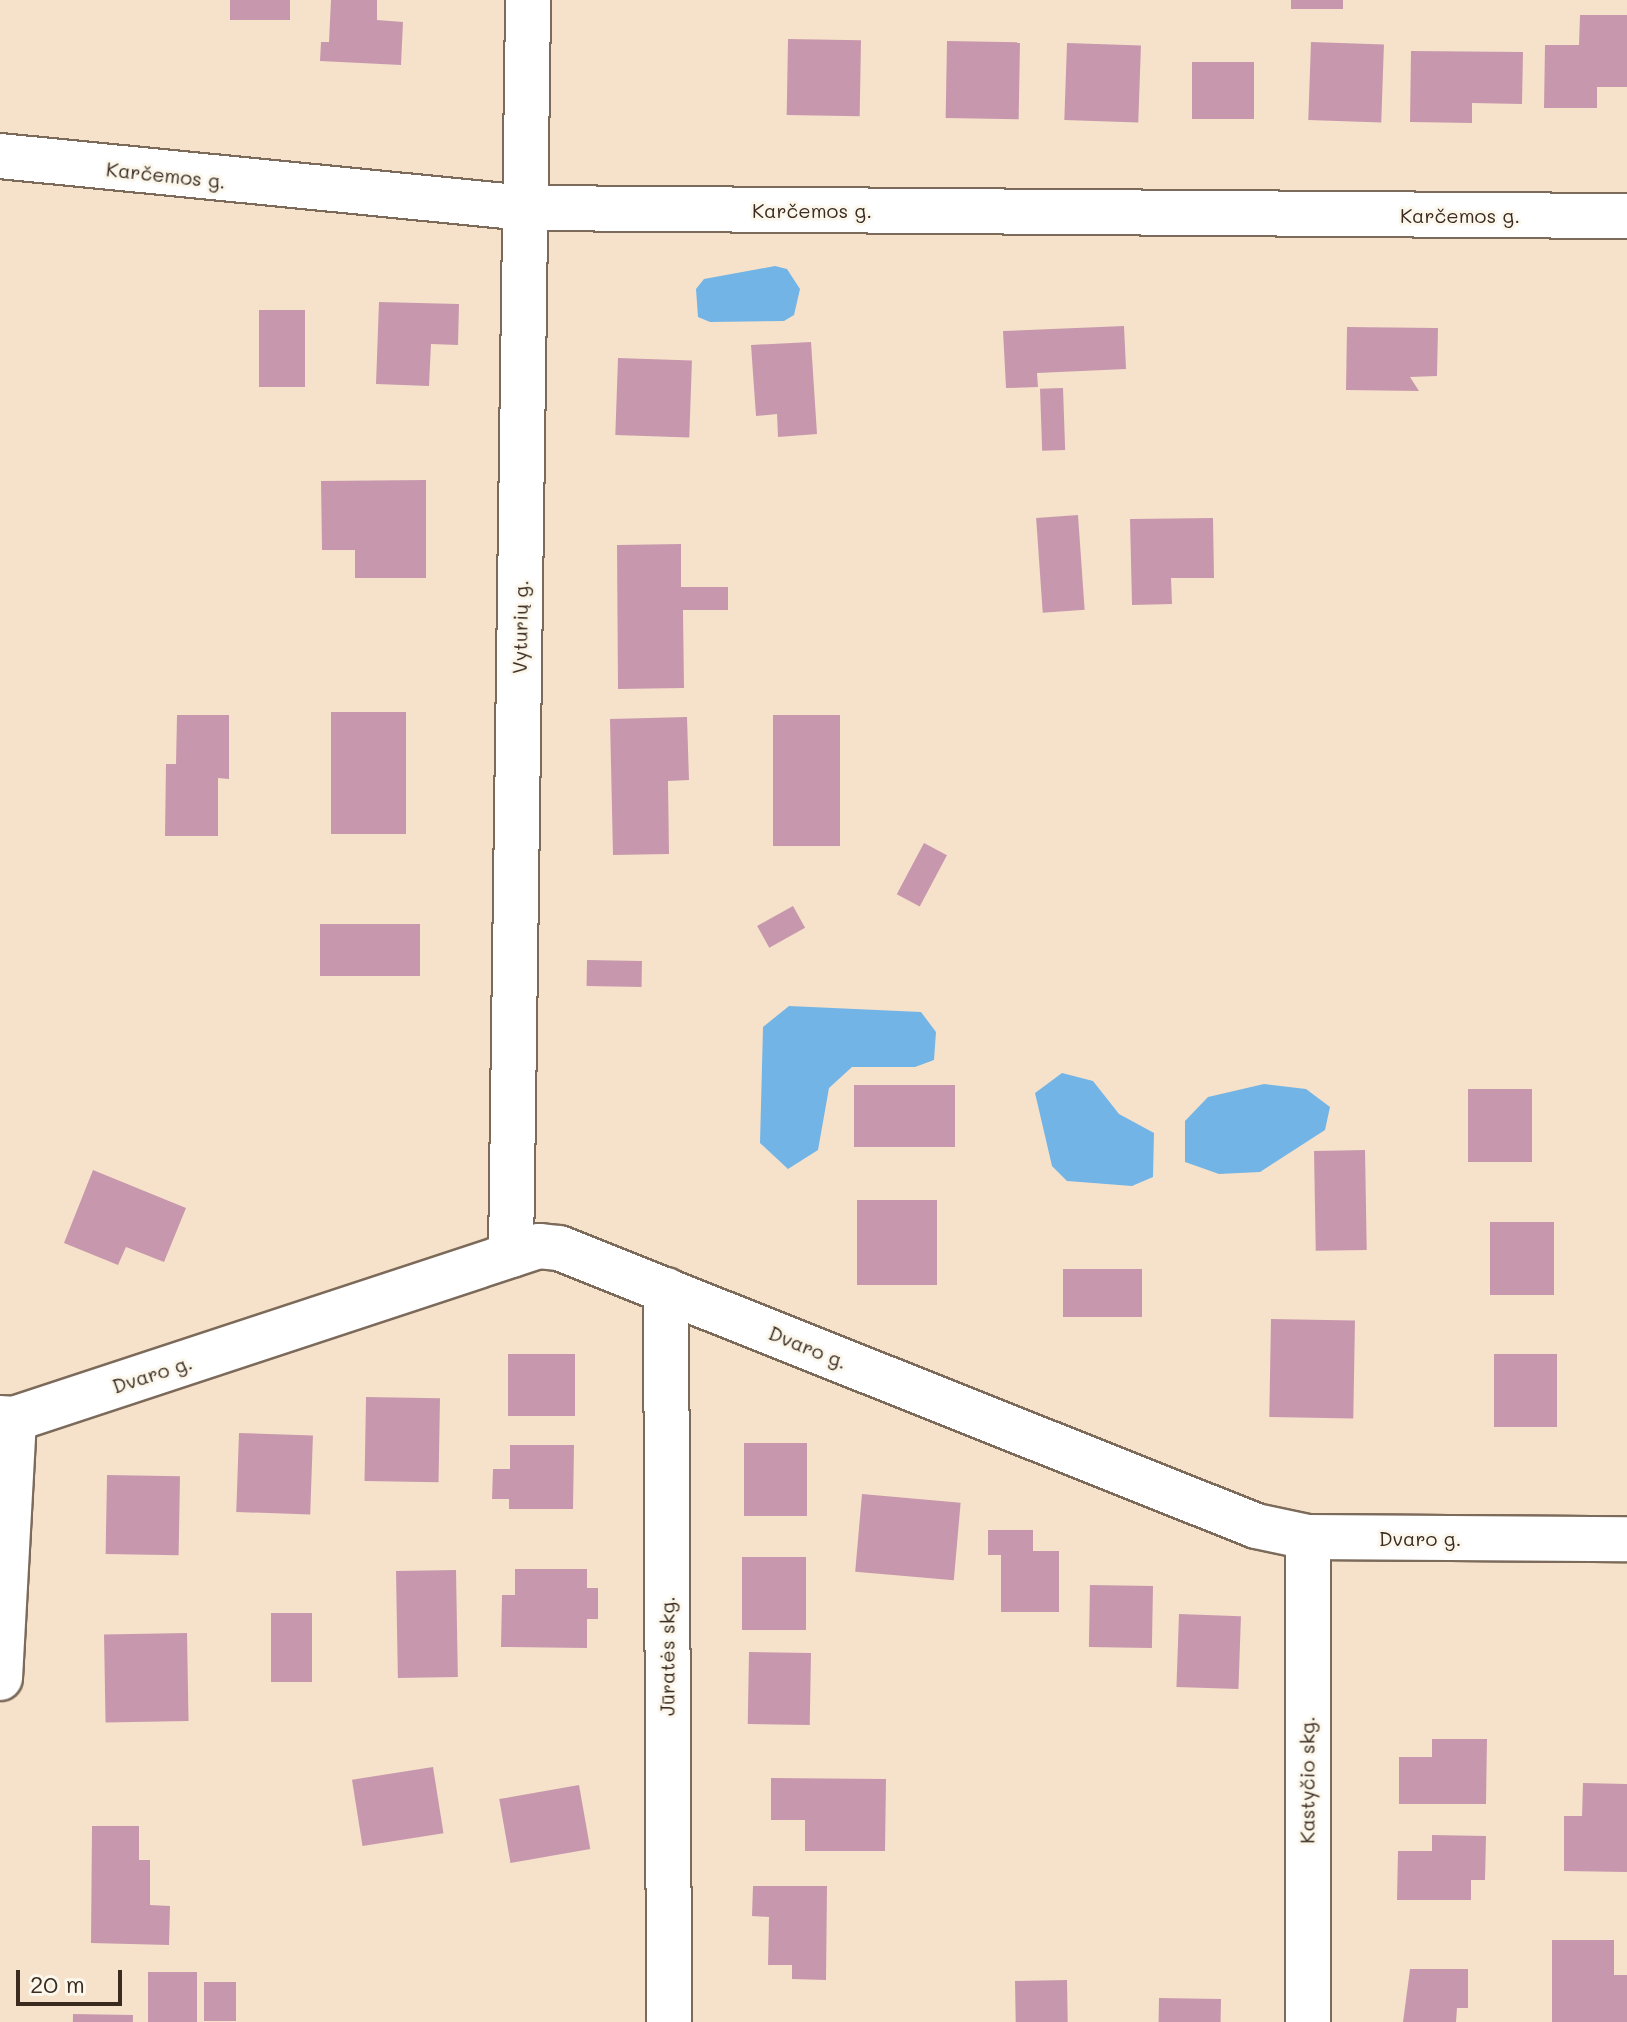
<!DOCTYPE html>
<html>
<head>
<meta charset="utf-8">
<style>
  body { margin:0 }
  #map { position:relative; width:1627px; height:2022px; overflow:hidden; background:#f6e2ca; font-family:Mali,sans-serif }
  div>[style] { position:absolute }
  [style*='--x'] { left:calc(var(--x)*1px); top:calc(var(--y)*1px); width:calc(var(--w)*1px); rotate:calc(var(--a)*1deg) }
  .water>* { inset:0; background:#73b4e7 }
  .building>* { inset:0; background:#c798ad; transform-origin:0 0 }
  .roads { filter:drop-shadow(2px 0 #7c6a5a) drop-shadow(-2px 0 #7c6a5a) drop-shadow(0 2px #7c6a5a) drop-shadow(0 -2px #7c6a5a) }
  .minor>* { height:44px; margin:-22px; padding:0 22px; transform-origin:22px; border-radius:22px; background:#fff }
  span { translate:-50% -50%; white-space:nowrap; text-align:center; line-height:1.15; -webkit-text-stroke:6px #fbf7ec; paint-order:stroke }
  .street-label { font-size:20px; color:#3b2a1e }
  .scale { position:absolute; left:16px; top:1970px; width:106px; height:36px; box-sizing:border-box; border:4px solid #3b2a1e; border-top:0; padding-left:10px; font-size:24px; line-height:28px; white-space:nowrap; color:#3b2a1e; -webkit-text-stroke:6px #fbf7ec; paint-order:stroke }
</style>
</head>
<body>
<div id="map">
  <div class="water">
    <div style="clip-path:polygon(775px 266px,787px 269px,800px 289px,794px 315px,784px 321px,710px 322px,698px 317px,696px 289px,704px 279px)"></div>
    <div style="clip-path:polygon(789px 1006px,921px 1012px,936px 1032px,934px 1060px,915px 1067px,852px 1067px,829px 1088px,818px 1150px,788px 1169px,760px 1143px,763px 1027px)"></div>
    <div style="clip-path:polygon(1062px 1073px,1093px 1081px,1119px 1114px,1154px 1133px,1153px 1177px,1132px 1186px,1067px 1181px,1052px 1166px,1035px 1093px)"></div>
    <div style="clip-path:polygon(1264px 1084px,1306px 1089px,1330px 1107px,1325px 1130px,1260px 1172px,1219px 1174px,1185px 1162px,1185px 1121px,1208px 1097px)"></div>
  </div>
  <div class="building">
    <div style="left:230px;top:0;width:60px;height:20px"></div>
    <div style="clip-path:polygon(331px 0,377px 0,377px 20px,403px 22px,401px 65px,320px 61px,321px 42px,329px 42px)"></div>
    <div style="left:1291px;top:0;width:52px;height:9px"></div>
    <div style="clip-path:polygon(1580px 15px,1627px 15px,1627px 87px,1597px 87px,1597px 108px,1544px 108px,1545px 45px,1579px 45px)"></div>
    <div style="left:788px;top:39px;width:73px;height:76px;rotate:1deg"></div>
    <div style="left:947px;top:41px;width:73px;height:77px;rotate:1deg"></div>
    <div style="left:1311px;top:42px;width:73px;height:78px;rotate:2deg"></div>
    <div style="left:1067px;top:43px;width:74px;height:77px;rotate:2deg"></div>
    <div style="clip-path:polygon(1411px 51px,1523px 52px,1522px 104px,1472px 103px,1472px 123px,1410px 122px)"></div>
    <div style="left:1192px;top:62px;width:62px;height:57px"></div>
    <div style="clip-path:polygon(379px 302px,459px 304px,458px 345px,431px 344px,429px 386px,376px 384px)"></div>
    <div style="left:259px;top:310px;width:46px;height:77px"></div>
    <div style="clip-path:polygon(1124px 326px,1126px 369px,1037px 373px,1038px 387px,1006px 388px,1003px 331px)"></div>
    <div style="clip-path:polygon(1347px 327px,1438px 328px,1437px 376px,1410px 377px,1419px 391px,1346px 390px)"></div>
    <div style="clip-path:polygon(811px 342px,817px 434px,778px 437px,777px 414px,756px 416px,751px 345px)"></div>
    <div style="left:618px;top:358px;width:74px;height:77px;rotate:2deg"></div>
    <div style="left:1063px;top:388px;width:62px;height:23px;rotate:88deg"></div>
    <div style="clip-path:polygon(426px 480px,426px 578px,355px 578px,355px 550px,322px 550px,321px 481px)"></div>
    <div style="left:1078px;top:515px;width:95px;height:42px;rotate:86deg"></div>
    <div style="clip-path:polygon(1213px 518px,1214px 578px,1171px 578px,1172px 604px,1132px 605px,1130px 519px)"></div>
    <div style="clip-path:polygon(681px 544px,681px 587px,728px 587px,728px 610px,683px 610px,684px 688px,618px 689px,617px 545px)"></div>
    <div style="left:331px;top:712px;width:75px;height:122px"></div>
    <div style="clip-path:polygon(177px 715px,229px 715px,229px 779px,218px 778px,218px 836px,165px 836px,166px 764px,176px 764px)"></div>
    <div style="left:773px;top:715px;width:67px;height:131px"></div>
    <div style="clip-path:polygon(687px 717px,689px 780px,668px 781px,669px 854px,613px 855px,610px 719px)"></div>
    <div style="left:924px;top:843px;width:26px;height:58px;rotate:28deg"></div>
    <div style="left:793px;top:906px;width:25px;height:41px;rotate:61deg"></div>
    <div style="left:320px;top:924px;width:100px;height:52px"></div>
    <div style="left:587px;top:960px;width:55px;height:26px;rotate:1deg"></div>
    <div style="left:854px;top:1085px;width:101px;height:62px"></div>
    <div style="left:1468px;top:1089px;width:64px;height:73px"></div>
    <div style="left:1365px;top:1150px;width:100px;height:51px;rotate:89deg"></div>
    <div style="clip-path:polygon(93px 1170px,186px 1208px,164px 1262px,126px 1247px,118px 1265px,64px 1243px)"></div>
    <div style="left:937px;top:1200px;width:85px;height:80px;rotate:90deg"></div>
    <div style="left:1490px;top:1222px;width:64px;height:73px"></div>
    <div style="left:1063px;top:1269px;width:79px;height:48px"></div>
    <div style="left:1271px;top:1319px;width:84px;height:98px;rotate:1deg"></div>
    <div style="left:508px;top:1354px;width:67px;height:62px"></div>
    <div style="left:1494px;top:1354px;width:63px;height:73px"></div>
    <div style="left:366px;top:1397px;width:74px;height:84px;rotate:1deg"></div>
    <div style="left:239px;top:1433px;width:74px;height:79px;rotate:2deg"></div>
    <div style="left:744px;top:1443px;width:63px;height:73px"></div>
    <div style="clip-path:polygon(510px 1445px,574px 1445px,573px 1509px,509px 1509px,509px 1499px,492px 1499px,493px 1469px,510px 1469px)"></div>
    <div style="left:107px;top:1475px;width:73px;height:79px;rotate:1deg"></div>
    <div style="left:862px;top:1494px;width:99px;height:78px;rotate:5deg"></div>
    <div style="clip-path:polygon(988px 1530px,1033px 1530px,1033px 1551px,1059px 1551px,1059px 1612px,1001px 1612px,1001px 1555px,988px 1555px)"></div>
    <div style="left:742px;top:1557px;width:64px;height:73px"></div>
    <div style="clip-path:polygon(515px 1569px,587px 1569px,587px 1588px,598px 1588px,598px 1619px,587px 1619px,587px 1648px,501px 1647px,502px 1595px,515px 1595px)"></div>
    <div style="left:456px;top:1570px;width:107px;height:60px;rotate:89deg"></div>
    <div style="left:1090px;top:1585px;width:63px;height:62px;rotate:1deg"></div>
    <div style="left:271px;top:1613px;width:41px;height:69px"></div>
    <div style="left:1179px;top:1614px;width:62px;height:73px;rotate:2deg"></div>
    <div style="left:187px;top:1633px;width:88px;height:83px;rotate:89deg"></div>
    <div style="left:749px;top:1652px;width:62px;height:72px;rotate:1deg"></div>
    <div style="clip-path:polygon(1432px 1739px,1487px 1739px,1486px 1804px,1399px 1804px,1399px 1757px,1432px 1757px)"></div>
    <div style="left:433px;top:1767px;width:67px;height:82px;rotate:81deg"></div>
    <div style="clip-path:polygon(771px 1778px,886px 1779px,885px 1851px,805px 1851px,805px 1820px,771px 1820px)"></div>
    <div style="clip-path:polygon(1583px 1783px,1627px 1784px,1627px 1872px,1564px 1871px,1564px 1816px,1582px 1816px)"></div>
    <div style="left:579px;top:1785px;width:65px;height:81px;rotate:80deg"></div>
    <div style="clip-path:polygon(92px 1826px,139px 1826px,139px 1860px,150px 1860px,150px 1905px,170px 1906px,169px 1945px,91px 1943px)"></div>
    <div style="clip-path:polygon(1432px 1835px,1486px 1836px,1485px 1880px,1471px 1880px,1471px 1900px,1397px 1900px,1398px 1851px,1432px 1851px)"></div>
    <div style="clip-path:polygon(753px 1886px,827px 1886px,826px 1980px,792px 1979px,792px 1965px,768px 1965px,769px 1917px,752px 1916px)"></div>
    <div style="clip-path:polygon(1552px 1940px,1614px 1940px,1614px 1975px,1627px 1975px,1627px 2022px,1552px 2022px)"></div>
    <div style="clip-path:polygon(1410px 1969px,1468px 1969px,1468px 2008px,1457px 2008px,1456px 2022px,1403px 2022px)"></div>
    <div style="left:148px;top:1972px;width:49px;height:50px"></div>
    <div style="left:1067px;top:1980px;width:42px;height:52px;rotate:89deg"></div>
    <div style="left:204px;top:1982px;width:32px;height:39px"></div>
    <div style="left:1159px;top:1998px;width:62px;height:24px;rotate:1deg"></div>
    <div style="left:73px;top:2014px;width:60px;height:8px;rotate:1deg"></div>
  </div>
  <div class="roads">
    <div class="minor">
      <div style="--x:0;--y:156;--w:529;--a:5.65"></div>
      <div style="--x:526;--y:208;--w:1101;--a:0.42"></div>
      <div style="--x:511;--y:1255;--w:1255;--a:-89.22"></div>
      <div style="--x:666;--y:1290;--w:731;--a:89.76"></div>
      <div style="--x:0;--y:1418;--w:14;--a:4"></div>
      <div style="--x:14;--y:1419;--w:553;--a:-18.24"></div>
      <div style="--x:539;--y:1246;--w:20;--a:6"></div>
      <div style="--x:559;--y:1248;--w:750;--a:21.74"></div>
      <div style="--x:1256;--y:1526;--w:53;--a:11.9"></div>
      <div style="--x:1308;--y:1537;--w:319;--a:0.4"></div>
      <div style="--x:1308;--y:1537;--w:485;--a:90"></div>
      <div style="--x:0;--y:1678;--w:259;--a:-86.9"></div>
    </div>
  </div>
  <div class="street-label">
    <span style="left:166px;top:175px;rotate:6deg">Karčemos g.</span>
    <span style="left:812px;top:210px">Karčemos g.</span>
    <span style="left:1460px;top:215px">Karčemos g.</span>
    <span style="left:520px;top:627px;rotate:-89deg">Vyturių g.</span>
    <span style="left:808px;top:1347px;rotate:22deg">Dvaro g.</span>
    <span style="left:152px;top:1374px;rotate:-18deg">Dvaro g.</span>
    <span style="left:1420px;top:1538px">Dvaro g.</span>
    <span style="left:667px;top:1656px;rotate:-90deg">Jūratės skg.</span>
    <span style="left:1307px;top:1780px;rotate:-90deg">Kastyčio skg.</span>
  </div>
  <div class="scale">20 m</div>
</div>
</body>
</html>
